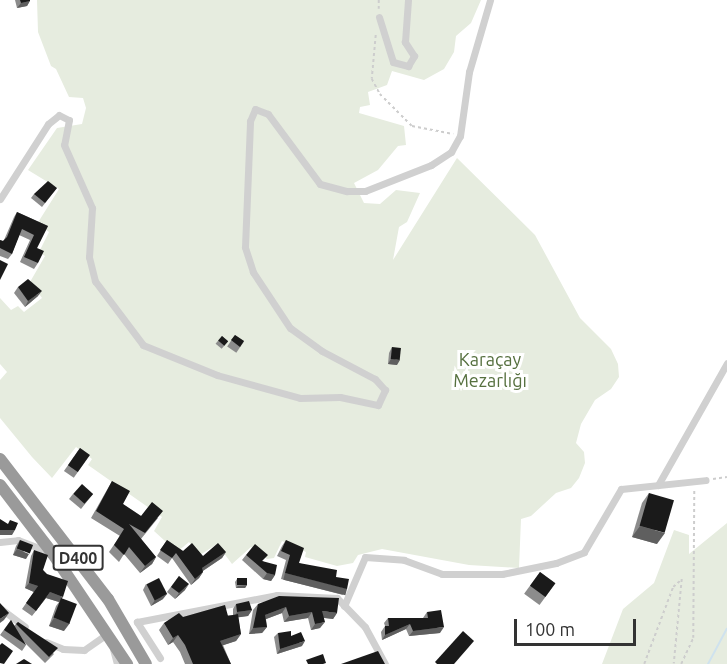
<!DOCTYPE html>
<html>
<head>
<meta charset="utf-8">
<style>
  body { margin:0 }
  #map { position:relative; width:727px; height:664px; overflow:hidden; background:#fff; font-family:Ubuntu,sans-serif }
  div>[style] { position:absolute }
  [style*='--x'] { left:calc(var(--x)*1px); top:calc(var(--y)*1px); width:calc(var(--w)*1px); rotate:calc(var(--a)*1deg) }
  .green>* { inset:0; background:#e6ecdf }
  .stream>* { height:2px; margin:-1px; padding:0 1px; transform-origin:1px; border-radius:1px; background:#cfe2ee }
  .path>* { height:1.5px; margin-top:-0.75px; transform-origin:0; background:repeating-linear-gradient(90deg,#cdcdcd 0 3px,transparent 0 6px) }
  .street>* { height:7px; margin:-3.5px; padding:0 3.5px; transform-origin:3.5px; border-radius:3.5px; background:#d0d0d0 }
  .highway>* { height:12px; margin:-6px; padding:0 6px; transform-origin:6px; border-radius:6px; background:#9a9a9a }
  .wall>* { inset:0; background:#8c8c8c; transform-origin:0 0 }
  .shaded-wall>* { inset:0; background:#5f5f5f; transform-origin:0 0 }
  .building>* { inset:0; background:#1a1a1a; transform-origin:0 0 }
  span { translate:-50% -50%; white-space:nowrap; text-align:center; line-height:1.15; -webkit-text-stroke:6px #fff; paint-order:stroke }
  .shield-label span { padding:2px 4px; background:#fff; border:2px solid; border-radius:4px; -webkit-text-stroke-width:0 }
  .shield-label { font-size:16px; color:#333; font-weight:700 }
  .park-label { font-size:18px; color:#56703f }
  .scale { position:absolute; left:514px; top:619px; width:122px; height:27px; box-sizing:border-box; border:3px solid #333; border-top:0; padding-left:8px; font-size:18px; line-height:21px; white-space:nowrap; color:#333; -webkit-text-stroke:4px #fff; paint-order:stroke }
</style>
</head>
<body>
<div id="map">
  <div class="green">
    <div style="clip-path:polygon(37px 0,481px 0,471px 23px,456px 36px,454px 52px,444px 69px,424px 80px,392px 71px,387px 85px,368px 92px,370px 105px,360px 107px,359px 113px,404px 126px,406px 145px,398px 146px,378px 170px,354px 183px,364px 203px,380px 204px,396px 190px,420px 193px,407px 222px,399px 227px,393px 260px,457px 158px,535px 235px,580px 318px,611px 349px,618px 364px,619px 377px,611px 389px,595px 400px,581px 424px,576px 443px,584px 452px,585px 463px,579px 478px,571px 488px,556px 493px,531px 516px,521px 519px,519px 568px,469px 565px,382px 549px,358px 555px,353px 563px,337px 566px,305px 557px,306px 552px,282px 541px,274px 558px,267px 559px,251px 547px,232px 564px,217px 544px,200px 555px,189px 542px,177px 552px,154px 531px,162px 517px,88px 465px,92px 459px,76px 447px,52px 478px,32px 457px,0 418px,0 380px,7px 372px,0 364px,0 298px,11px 310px,18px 306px,24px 312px,42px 298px,30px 282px,45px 256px,39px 252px,49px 232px,37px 224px,59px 189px,28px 170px,57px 128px,82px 124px,86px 108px,83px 98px,69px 97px,56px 69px,51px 66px,38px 32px)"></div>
    <div style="clip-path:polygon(727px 523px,727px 664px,602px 664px,623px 609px,654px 583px,674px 530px,689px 535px,689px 554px)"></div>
  </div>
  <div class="stream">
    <div style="--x:708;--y:664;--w:40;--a:-62"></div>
  </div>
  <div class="path">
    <div style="--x:379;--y:0;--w:9;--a:90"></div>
    <div style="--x:376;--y:35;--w:44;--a:95.2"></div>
    <div style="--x:372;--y:79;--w:17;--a:62"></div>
    <div style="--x:380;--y:94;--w:45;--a:45"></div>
    <div style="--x:412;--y:126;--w:42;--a:11"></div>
    <div style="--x:713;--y:479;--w:14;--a:-8"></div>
    <div style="--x:644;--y:664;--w:82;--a:-69.4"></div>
    <div style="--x:673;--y:587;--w:12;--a:-42"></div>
    <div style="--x:682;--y:579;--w:85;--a:95.4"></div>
    <div style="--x:681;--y:664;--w:29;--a:-65"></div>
    <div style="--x:693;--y:638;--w:149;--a:-89.6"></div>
  </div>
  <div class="street">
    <div style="--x:379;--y:17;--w:47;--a:72.7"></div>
    <div style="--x:393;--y:62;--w:16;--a:15"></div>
    <div style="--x:408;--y:66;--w:12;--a:-59"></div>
    <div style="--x:414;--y:56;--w:17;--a:-123"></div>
    <div style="--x:405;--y:42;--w:42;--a:-85.9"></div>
    <div style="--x:0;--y:199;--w:89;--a:-57.4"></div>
    <div style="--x:48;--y:124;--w:14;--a:-39"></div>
    <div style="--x:59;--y:115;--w:11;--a:27"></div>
    <div style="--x:69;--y:120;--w:25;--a:101"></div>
    <div style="--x:64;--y:145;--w:69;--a:66"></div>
    <div style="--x:92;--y:208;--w:49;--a:93.5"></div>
    <div style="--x:89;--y:257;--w:25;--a:76"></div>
    <div style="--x:95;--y:281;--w:80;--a:53.1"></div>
    <div style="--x:143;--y:345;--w:80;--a:22.1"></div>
    <div style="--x:217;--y:375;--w:86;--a:15.5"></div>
    <div style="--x:300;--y:398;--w:40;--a:-1.4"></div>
    <div style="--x:340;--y:397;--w:39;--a:12"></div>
    <div style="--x:378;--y:405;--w:17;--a:-65"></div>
    <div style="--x:385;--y:390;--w:15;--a:-132"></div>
    <div style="--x:375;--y:379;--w:60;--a:-152.2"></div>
    <div style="--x:322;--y:351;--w:39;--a:-144"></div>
    <div style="--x:290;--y:328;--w:67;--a:-123.5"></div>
    <div style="--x:253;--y:272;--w:26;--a:-108"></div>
    <div style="--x:245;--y:247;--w:126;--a:-87.7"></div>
    <div style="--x:250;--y:121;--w:13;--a:-67"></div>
    <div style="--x:255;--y:109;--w:14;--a:21"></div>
    <div style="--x:268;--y:114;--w:87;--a:53.4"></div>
    <div style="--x:320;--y:184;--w:28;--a:15"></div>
    <div style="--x:347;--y:191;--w:18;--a:0"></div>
    <div style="--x:365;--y:191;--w:71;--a:-21.5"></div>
    <div style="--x:431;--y:165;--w:24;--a:-33"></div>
    <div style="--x:451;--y:152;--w:18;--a:-61"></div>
    <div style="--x:460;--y:136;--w:65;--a:-82"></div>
    <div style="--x:469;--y:72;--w:75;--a:-73.7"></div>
    <div style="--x:658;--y:485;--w:140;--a:-60.5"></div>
    <div style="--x:0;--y:542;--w:18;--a:-6"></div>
    <div style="--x:18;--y:540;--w:33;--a:21"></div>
    <div style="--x:344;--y:606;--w:53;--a:-66.8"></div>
    <div style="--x:365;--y:557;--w:39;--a:4"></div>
    <div style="--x:404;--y:560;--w:40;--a:20.2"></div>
    <div style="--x:442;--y:574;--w:60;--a:0"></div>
    <div style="--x:502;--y:574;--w:55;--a:-11.5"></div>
    <div style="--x:556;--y:563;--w:30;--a:-21"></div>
    <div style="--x:584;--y:552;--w:73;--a:-59.6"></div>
    <div style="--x:621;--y:489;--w:85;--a:-6"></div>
    <div style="--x:0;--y:608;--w:31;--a:37"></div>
    <div style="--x:46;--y:642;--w:18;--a:22"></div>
    <div style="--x:63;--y:649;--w:21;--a:3"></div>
    <div style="--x:84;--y:650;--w:29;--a:-35"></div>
    <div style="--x:113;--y:649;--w:16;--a:75"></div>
    <div style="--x:160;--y:658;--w:43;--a:-122.6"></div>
    <div style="--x:137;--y:622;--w:143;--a:-10.9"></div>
    <div style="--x:277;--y:595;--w:60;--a:2.9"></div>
    <div style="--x:337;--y:598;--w:40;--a:46"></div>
    <div style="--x:365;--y:627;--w:42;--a:61.6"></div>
  </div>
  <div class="highway">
    <div style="--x:0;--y:459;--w:177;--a:52.4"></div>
    <div style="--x:108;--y:599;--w:75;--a:59.7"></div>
    <div style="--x:0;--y:485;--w:87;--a:52.5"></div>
    <div style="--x:53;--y:554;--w:133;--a:56.1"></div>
  </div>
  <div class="wall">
    <div style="clip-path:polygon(15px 0,30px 0,27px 6px,17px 8px)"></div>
    <div style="clip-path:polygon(57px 188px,42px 207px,31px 198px,34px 194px)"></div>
    <div style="clip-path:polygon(17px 212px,48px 226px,37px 248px,38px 263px,34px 269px,20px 262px,30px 240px,19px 235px,12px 254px,8px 259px,0 256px,0 240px,3px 241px,4px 240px,14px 217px)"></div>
    <div style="clip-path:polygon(18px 287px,38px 296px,25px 307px,14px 293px)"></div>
    <div style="left:235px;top:335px;width:11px;height:14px;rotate:34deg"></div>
    <div style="left:222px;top:336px;width:8px;height:10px;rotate:40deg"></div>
    <div style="clip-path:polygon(392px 347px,397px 365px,388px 364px,389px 353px)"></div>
    <div style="left:80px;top:448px;width:12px;height:28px;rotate:35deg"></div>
    <div style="clip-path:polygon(112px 481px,123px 504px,141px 516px,158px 518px,141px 539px,156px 557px,152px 564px,140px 573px,124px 554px,119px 562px,109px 552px,120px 536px,91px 518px)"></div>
    <div style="clip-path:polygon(649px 493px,657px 544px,632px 537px,642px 503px)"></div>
    <div style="clip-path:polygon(73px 494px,93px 494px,81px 509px,69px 499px)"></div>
    <div style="clip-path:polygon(20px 540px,26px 559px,13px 555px,16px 546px)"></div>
    <div style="clip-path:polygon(167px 540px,183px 551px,203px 556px,226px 552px,222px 558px,203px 571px,203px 572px,199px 578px,191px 585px,172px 558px,168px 564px,157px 556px)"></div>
    <div style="clip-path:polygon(286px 540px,299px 563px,336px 577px,343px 595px,281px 579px,286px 560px,277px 556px,282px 546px)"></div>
    <div style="clip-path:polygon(34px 550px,43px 570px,62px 598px,64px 631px,49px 626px,56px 606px,59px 602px,46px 598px,32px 616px,22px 609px,34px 592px,25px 588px,31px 556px)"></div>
    <div style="clip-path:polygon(246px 555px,263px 561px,275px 575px,271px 581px,263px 579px,242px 560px)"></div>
    <div style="left:540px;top:572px;width:19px;height:27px;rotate:36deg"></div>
    <div style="clip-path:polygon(179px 576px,185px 590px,175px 599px,167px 592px)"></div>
    <div style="clip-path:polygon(237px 579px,247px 585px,245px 588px,236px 588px,235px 582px)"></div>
    <div style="clip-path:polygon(146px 584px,163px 599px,151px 606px,143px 590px)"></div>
    <div style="clip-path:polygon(236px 604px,252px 610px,248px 616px,238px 617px,241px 634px,236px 641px,223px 645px,231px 664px,185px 664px,180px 652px,173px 642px,168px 645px,159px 630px,164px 623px,183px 617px,233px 615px,233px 609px)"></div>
    <div style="clip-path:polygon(258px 604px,337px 613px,333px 619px,324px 618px,320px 628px,311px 630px,308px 618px,284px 622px,282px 613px,266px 619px,267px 627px,262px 633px,249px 634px,253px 610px)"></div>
    <div style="clip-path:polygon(427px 612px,440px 633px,409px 636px,406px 629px,382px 640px,381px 632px,385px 626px,384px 623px,388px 618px,423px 618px)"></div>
    <div style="clip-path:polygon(11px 620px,14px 626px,18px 622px,54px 654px,45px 663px,24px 642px,26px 645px,22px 651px,0 635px)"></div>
    <div style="clip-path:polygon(278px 633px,291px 636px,302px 646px,277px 654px,274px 637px)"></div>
  </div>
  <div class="shaded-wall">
    <div style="clip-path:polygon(30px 1px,27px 6px,17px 8px,21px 3px)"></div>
    <div style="clip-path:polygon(42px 291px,38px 296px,25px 307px,28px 301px)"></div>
    <div style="clip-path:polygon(391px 359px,400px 360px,397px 365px,388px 364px)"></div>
    <div style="clip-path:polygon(640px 526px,665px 533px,657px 544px,632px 537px)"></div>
    <div style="clip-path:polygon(0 530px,15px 530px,12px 535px,0 535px)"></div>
    <div style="clip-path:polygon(17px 549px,29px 554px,26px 559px,13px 555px)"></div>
    <div style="clip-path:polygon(226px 552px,222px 558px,198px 574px,202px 568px)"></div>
    <div style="clip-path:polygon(156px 557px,152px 564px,140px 573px,145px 566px)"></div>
    <div style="clip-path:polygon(203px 572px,199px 578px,191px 585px,195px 579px)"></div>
    <div style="clip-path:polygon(267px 573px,275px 575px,271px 581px,263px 579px)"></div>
    <div style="left:285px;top:573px;width:64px;height:7px;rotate:14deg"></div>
    <div style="clip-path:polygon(29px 583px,38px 586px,34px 592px,25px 588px)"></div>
    <div style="clip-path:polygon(189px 584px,185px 590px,175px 599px,179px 593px)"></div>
    <div style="clip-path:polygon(247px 585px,245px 588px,236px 588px,238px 586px)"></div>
    <div style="clip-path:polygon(50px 592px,63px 597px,59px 602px,46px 598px,32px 616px)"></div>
    <div style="clip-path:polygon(167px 594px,163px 599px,151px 606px,155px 600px)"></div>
    <div style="clip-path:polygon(286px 607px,282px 613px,261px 621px,265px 615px)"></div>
    <div style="clip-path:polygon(252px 610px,248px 616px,234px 618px,237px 612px)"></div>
    <div style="clip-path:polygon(322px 611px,337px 613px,333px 619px,318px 617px)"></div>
    <div style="clip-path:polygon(312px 612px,308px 618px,284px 622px,289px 616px)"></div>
    <div style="clip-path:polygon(9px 613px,4px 620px,0 623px,0 619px)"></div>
    <div style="clip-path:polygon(54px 618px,70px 623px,64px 631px,49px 626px)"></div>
    <div style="clip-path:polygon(325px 622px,320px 628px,311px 630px,315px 624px)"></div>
    <div style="clip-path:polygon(410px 624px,406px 629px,382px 640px,385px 635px)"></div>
    <div style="clip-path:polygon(267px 627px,262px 633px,249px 634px,253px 628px)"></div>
    <div style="clip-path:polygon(444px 627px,440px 633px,409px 636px,413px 631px)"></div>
    <div style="clip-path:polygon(241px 634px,236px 641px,215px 648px,220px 641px)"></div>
    <div style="clip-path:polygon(178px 635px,173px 642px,168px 645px,173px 638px)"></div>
    <div style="clip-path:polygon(305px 641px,302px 646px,277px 654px,280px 649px)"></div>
  </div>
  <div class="building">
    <div style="clip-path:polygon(20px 0,30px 0,30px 1px,21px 3px)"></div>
    <div style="clip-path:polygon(48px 181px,57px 188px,45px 203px,34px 194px)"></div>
    <div style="clip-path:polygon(17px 212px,48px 226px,37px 248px,44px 251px,38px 263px,24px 257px,34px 235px,22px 229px,12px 254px,0 248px,0 240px,3px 241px,7px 237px)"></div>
    <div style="clip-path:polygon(0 260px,8px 264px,0 280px)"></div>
    <div style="clip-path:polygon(28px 279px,42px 291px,28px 301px,18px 287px)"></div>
    <div style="clip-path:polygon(235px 335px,244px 341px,240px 347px,231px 340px)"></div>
    <div style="left:222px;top:336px;width:8px;height:6px;rotate:40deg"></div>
    <div style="left:392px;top:347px;width:9px;height:12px;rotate:6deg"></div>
    <div style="left:80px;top:448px;width:12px;height:21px;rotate:35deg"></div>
    <div style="clip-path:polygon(112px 481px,130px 491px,123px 504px,141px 516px,152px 502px,163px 511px,145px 533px,129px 524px,156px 557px,145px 566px,129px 547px,124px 555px,114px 545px,124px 529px,96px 511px)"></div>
    <div style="left:82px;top:484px;width:15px;height:13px;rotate:42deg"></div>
    <div style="left:649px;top:493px;width:26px;height:34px;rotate:16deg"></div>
    <div style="clip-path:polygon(0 519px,8px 524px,10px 520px,18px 523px,15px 530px,0 530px)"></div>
    <div style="left:20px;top:540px;width:14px;height:9px;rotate:21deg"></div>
    <div style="clip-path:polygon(167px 540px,183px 551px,192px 543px,203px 556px,218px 543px,226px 552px,202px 568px,203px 572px,195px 579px,176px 553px,172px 558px,160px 550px)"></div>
    <div style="clip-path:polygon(286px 540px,304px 548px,299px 563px,337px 570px,336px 577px,349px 579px,347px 589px,285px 573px,290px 555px,281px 551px)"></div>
    <div style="clip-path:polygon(255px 544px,268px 555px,262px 561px,277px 565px,275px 575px,267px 573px,246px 555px)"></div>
    <div style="clip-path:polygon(34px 550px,48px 555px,43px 570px,47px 574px,68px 581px,63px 597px,50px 592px,36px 611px,26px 603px,38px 586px,29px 583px)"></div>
    <div style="left:540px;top:572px;width:19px;height:17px;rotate:36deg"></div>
    <div style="clip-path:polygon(179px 576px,189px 584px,179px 593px,171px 587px)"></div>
    <div style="left:159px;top:578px;width:18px;height:14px;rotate:63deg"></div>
    <div style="left:247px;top:578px;width:7px;height:10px;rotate:90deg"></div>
    <div style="clip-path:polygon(279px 596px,339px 598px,337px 613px,322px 611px,325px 622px,315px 624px,312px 612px,289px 616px,286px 607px,265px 615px,267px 627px,253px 628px,258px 604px)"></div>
    <div style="left:61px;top:598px;width:17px;height:21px;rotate:21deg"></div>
    <div style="clip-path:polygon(249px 601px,252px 610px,237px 612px,236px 604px)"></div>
    <div style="clip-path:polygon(0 603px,9px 613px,0 619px)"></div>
    <div style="clip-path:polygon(225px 605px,228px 616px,238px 614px,241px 634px,220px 641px,231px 664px,193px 664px,185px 645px,178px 635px,173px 638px,164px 623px,179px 613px,183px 617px)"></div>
    <div style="clip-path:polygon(441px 610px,444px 627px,413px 631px,410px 624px,385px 635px,385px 626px,389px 626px,388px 618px,428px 618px,427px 612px)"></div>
    <div style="clip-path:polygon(11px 620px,26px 645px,4px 630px)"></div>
    <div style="clip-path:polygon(18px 622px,58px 648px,49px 657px,16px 624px)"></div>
    <div style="clip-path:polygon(291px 631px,291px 636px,301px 632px,305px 641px,280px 649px,278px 633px)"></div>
    <div style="clip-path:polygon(463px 631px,474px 641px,454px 664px,437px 664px,435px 662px)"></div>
    <div style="clip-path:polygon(2px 643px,13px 651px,4px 664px,0 663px,0 645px)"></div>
    <div style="clip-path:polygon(378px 651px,385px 664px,341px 664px)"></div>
    <div style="clip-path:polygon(323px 654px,326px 663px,323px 664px,308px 664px,306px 660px)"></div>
    <div style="clip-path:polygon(24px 659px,32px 664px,16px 664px)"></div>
  </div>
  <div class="shield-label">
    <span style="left:78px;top:558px">D400</span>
  </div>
  <div class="park-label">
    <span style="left:490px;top:370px">Karaçay<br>Mezarlığı</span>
  </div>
  <div class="scale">100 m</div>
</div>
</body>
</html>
